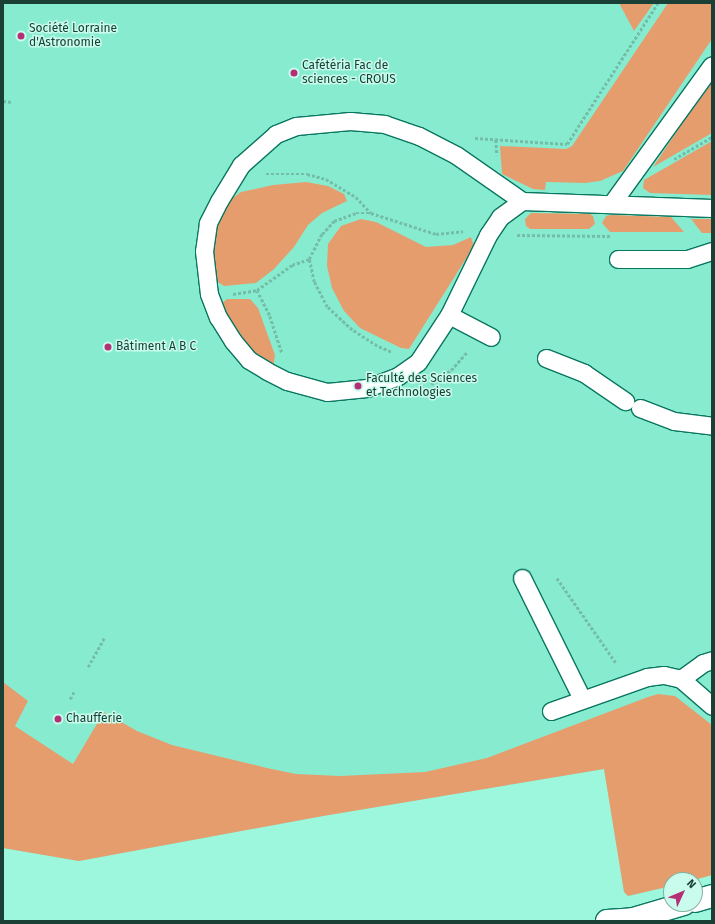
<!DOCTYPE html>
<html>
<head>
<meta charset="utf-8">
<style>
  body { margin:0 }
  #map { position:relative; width:715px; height:924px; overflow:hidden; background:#9df7dc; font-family:"Fira Sans",sans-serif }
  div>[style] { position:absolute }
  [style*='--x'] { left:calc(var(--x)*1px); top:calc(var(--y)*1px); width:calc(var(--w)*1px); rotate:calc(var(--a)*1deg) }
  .built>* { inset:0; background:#87eccf }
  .green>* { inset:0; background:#e69d6e }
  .path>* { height:2.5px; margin-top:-1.25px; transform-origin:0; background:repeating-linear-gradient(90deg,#74bea8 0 3px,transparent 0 5px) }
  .roads { filter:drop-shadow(1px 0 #097660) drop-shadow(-1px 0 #097660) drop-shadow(0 1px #097660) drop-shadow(0 -1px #097660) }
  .service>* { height:17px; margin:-8.5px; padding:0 8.5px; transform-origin:8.5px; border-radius:8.5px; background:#fff }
  .minor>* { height:22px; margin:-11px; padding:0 11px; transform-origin:11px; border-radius:11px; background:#fff }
  .dots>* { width:11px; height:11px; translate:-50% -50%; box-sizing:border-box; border:2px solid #c9fcec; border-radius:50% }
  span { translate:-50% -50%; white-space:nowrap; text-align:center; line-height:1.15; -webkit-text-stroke:3px #c9fcec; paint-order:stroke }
  .poi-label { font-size:12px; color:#1a4036 }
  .left { translate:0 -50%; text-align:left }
  .frame { position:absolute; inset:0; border:4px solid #1a4036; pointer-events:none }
  .north { position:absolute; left:663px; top:872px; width:40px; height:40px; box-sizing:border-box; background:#c9fcec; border:1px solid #83b1a3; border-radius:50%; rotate:46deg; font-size:11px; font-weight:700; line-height:16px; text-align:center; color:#1a4036 }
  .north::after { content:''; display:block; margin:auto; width:14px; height:18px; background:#b52f74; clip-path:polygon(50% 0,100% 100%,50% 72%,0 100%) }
</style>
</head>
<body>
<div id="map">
  <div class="built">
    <div style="clip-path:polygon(3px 3px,712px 3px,712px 875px,694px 880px,671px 880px,671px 886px,628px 896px,624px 892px,604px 769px,323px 816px,79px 861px,3px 848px)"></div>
  </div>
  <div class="green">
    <div style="clip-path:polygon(619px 3px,654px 3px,634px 31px)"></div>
    <div style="clip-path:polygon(668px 3px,712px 3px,712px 39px,623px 171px,600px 181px,585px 183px,546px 182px,545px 190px,533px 189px,502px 174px,500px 146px,566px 149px,572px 146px)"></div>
    <div style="clip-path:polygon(712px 79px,712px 133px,653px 167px)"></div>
    <div style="clip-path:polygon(712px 141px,712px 195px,650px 193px,643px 188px,644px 180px)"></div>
    <div style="clip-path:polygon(306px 182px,328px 186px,344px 194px,347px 201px,322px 213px,308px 225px,294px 247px,274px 269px,256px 283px,224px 286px,213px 279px,210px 270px,214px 228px,230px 200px,241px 192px,273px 185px)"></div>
    <div style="clip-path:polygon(531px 213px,590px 214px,593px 216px,595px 224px,589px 229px,530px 229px,526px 226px,525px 219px)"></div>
    <div style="clip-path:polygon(611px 215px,671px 217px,684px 232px,610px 232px,602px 223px,606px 216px)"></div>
    <div style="clip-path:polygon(361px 219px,376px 222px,426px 247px,453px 245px,471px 237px,474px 246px,409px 349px,401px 348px,360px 328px,344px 311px,332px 288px,327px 266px,328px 244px,341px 226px)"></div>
    <div style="clip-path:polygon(691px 219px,712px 219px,712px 233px,702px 233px)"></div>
    <div style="clip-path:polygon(227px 299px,250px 299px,258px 308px,275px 355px,273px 369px,258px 359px,238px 339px,220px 305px)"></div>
    <div style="clip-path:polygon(3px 682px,28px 701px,15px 726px,73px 764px,104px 712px,137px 731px,172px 745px,267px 768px,296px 774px,340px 776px,425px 772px,487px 758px,648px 697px,658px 694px,675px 696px,712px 725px,712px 875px,694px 880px,671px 880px,671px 886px,628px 896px,624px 892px,604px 769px,323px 816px,79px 861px,3px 848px)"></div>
  </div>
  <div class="path">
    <div style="--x:3;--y:101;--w:9;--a:6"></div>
    <div style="--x:475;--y:138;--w:92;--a:3.7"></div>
    <div style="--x:567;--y:144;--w:168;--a:-57.2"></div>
    <div style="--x:496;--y:140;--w:15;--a:86"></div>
    <div style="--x:674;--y:159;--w:44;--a:-30.1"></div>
    <div style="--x:266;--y:174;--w:41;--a:0"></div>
    <div style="--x:307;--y:174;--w:20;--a:15"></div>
    <div style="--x:326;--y:179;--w:35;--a:31"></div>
    <div style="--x:356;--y:197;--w:22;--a:47"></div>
    <div style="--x:517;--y:235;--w:93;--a:0.6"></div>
    <div style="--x:257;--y:290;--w:29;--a:63"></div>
    <div style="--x:270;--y:316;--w:39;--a:72"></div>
    <div style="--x:233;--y:294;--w:24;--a:-9"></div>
    <div style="--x:257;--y:290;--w:43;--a:-35.5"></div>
    <div style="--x:292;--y:265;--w:18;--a:-19"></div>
    <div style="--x:391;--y:352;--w:15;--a:-157"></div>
    <div style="--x:377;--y:346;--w:30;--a:-147"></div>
    <div style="--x:352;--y:330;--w:34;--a:-137"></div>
    <div style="--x:327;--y:307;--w:28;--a:-117"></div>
    <div style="--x:314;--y:282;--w:24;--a:-102"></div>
    <div style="--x:309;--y:259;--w:28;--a:-63"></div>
    <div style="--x:322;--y:234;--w:18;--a:-47"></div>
    <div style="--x:334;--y:221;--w:23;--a:-20"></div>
    <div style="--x:356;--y:213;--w:15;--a:0"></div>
    <div style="--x:371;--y:213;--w:68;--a:17.9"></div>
    <div style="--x:436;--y:234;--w:27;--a:-6"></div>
    <div style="--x:431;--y:384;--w:24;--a:-35"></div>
    <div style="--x:451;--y:370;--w:24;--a:-48"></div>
    <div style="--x:557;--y:578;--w:103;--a:55.2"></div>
    <div style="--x:88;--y:667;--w:33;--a:-61"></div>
    <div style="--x:70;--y:699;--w:10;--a:-61"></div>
  </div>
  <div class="roads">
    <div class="service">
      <div style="--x:522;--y:201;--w:80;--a:-145.1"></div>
      <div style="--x:456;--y:155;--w:42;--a:-152.8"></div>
      <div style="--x:419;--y:136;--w:36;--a:-161"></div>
      <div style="--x:385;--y:124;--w:35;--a:-175"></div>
      <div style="--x:350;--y:121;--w:54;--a:174.7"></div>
      <div style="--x:296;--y:126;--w:22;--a:158"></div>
      <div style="--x:276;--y:134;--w:47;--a:138.5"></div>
      <div style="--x:241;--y:165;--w:42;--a:121.4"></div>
      <div style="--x:219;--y:201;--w:25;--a:117"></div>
      <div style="--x:208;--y:223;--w:28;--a:98"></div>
      <div style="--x:204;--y:251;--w:43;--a:83.4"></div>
      <div style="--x:209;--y:294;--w:25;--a:69"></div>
      <div style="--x:218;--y:317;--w:28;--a:58"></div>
      <div style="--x:233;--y:341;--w:25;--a:50"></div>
      <div style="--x:249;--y:360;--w:21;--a:31"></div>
      <div style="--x:267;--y:371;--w:22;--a:27"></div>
      <div style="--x:287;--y:381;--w:41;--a:15.4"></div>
      <div style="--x:327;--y:392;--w:40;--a:-5.7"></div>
      <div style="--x:367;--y:388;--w:33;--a:-21"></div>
      <div style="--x:398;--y:376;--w:24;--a:-35"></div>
      <div style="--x:418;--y:362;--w:56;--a:-56.6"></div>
      <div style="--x:449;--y:315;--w:89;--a:-64"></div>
      <div style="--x:488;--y:235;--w:22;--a:-56"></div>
      <div style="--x:500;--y:217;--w:27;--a:-36"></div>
      <div style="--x:522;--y:201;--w:190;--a:2.1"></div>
      <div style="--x:612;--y:203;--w:170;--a:-54.1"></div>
      <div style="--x:618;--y:259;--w:69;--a:0"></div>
      <div style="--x:687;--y:259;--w:26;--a:-18"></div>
      <div style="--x:449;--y:315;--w:47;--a:27.6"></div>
      <div style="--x:546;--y:358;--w:41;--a:21.5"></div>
      <div style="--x:584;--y:373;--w:50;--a:34.3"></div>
      <div style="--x:640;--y:408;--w:36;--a:21"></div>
      <div style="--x:674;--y:421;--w:38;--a:7"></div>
      <div style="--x:522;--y:578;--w:135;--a:63.6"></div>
      <div style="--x:681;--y:679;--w:27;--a:-36"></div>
      <div style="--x:703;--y:663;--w:9;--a:-18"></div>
      <div style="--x:551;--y:711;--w:102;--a:-19.5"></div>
      <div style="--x:647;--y:677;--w:17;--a:-7"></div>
      <div style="--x:664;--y:675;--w:17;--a:13"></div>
      <div style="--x:681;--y:679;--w:41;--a:41.1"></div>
    </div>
    <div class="minor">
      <div style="--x:695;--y:901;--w:18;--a:-16"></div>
      <div style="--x:607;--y:921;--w:26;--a:-4"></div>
      <div style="--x:633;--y:919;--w:53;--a:-16.4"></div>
    </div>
  </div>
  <div class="dots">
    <div style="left:21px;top:36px;background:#b52f74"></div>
    <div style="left:294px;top:73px;background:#b52f74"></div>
    <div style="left:108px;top:347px;background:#b52f74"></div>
    <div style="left:358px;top:386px;background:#b52f74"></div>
    <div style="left:58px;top:719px;background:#b52f74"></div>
  </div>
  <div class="poi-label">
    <span class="left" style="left:29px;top:36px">Société Lorraine<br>d'Astronomie</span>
    <span class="left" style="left:302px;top:73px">Cafétéria Fac de<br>sciences - CROUS</span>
    <span class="left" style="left:116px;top:347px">Bâtiment A B C</span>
    <span class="left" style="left:366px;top:386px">Faculté des Sciences<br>et Technologies</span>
    <span class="left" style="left:66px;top:719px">Chaufferie</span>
  </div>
  <div class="frame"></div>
  <div class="north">N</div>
</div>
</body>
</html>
